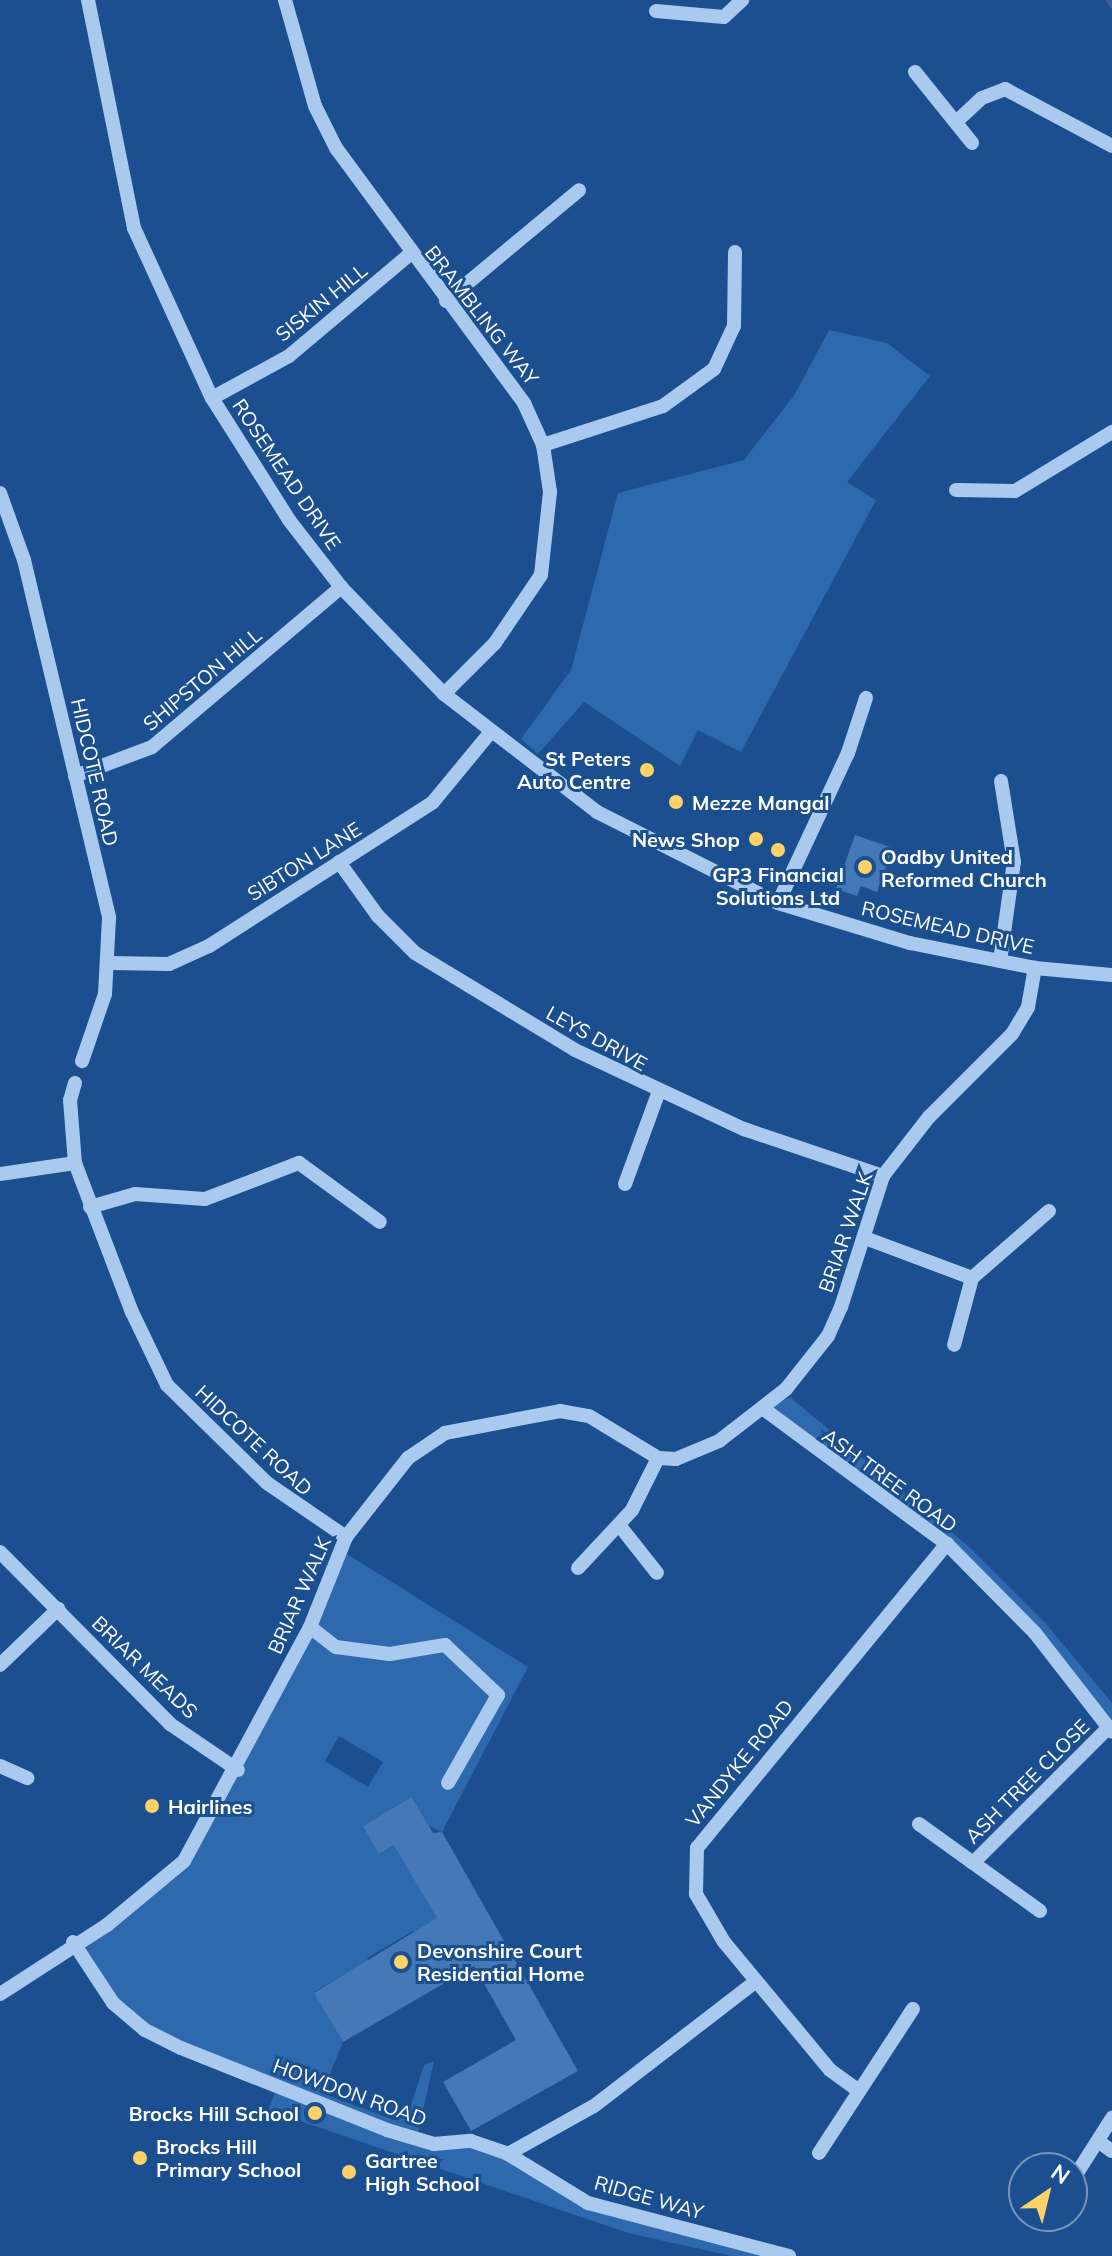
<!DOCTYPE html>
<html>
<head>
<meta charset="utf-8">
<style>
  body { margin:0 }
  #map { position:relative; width:1112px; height:2256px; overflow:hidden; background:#1b4f8f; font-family:Mulish,sans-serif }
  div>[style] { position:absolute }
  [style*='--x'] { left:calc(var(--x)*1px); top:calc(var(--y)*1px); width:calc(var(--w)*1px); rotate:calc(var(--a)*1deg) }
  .green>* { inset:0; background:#2e69ad }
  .stream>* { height:6px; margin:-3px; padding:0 3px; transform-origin:3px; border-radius:3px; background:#3c6290 }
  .building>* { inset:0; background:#4478b7 }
  .minor>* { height:14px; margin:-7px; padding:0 7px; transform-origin:7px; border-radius:7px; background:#a9c9ee }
  .dots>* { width:22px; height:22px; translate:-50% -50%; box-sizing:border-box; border:4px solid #1b4f8f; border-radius:50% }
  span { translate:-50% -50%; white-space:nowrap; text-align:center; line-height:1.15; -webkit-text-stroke:6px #1b4f8f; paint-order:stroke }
  .street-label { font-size:20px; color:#fff }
  .poi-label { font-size:20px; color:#fff; font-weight:700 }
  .right { translate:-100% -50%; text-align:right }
  .left { translate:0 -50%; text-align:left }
  .north { position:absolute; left:1008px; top:2152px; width:80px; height:80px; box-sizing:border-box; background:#1b4f8f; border:2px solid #7695bc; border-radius:50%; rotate:35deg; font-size:22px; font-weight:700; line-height:32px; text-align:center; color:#fff }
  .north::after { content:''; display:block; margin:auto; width:28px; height:36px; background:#ffd166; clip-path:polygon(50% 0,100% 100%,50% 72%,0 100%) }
</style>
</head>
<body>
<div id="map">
  <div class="green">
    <div style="clip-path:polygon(829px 330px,887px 343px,930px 376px,847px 482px,876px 500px,741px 752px,698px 730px,680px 766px,584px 702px,538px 754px,521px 739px,571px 670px,618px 493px,744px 460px,795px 394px)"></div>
    <div style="clip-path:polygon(790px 1397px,969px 1547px,1046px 1624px,1112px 1703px,1112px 1732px,1035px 1633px,947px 1544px,765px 1410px)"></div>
    <div style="clip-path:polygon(evenodd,347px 1554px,528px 1667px,442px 1832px,429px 1826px,412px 1797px,379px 1854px,410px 1836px,461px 1959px,438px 1972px,413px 1931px,367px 1958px,391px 1999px,355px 1969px,314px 1992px,343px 2042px,322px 2093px,394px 2120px,409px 2111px,424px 2065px,434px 2061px,417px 2138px,471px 2141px,588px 2203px,785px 2256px,732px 2256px,628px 2233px,268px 2110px,277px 2088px,145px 2030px,113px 2003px,73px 1942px,184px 1861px,347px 1554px,339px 1736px,383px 1762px,368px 1787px,325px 1761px,339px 1736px)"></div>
  </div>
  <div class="stream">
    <div style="--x:1109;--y:0;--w:6;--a:59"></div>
  </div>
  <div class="building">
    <div style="clip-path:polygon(855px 835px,893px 848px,877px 892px,861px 886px,857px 896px,836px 889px)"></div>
    <div style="clip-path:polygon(412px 1797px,433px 1833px,442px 1832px,578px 2071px,471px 2131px,443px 2082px,516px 2040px,474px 1966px,343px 2042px,314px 1993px,437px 1918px,394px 1845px,379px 1854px,363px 1826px)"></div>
  </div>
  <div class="minor">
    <div style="--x:88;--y:0;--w:233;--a:78.6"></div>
    <div style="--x:134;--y:228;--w:187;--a:65.4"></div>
    <div style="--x:212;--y:398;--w:144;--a:57.7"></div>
    <div style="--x:289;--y:520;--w:85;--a:52.2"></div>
    <div style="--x:341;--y:587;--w:149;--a:46.1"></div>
    <div style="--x:444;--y:694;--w:193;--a:37.6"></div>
    <div style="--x:597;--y:812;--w:203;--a:26.7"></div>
    <div style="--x:778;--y:903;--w:138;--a:16.9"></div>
    <div style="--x:910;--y:943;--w:127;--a:11.3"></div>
    <div style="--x:1035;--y:968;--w:77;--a:5.2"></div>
    <div style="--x:285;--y:0;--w:110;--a:74.2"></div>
    <div style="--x:315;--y:106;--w:47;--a:63.4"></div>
    <div style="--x:336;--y:148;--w:317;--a:53.6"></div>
    <div style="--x:524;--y:403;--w:46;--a:65.7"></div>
    <div style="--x:543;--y:445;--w:48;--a:81.5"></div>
    <div style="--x:550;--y:492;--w:83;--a:96.2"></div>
    <div style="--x:541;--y:575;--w:82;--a:124.1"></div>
    <div style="--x:495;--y:643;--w:72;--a:135"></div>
    <div style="--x:656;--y:11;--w:68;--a:5"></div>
    <div style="--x:724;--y:17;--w:25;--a:-43"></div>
    <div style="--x:915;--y:72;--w:91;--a:51.2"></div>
    <div style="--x:956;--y:122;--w:35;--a:-43"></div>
    <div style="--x:982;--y:98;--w:25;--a:-21"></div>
    <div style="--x:1005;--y:89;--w:121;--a:28"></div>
    <div style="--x:446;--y:301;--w:173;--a:-39.8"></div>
    <div style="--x:212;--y:398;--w:88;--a:-28.6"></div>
    <div style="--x:289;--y:356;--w:158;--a:-40.1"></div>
    <div style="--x:543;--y:445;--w:126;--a:-18"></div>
    <div style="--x:663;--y:406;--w:63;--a:-36"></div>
    <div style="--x:714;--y:369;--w:47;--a:-65.1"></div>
    <div style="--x:734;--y:326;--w:74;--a:-89.2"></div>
    <div style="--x:956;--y:490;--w:59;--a:1"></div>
    <div style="--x:1015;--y:491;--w:114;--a:-31.3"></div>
    <div style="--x:0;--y:493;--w:71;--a:70.3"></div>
    <div style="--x:24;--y:560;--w:368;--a:76.6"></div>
    <div style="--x:109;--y:918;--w:76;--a:93"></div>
    <div style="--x:105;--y:994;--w:71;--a:108.9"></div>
    <div style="--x:75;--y:776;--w:82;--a:-20.6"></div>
    <div style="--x:152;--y:747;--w:248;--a:-40.2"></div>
    <div style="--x:339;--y:862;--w:67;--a:54.2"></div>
    <div style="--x:378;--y:916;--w:52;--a:45"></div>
    <div style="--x:415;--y:953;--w:187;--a:31.2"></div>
    <div style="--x:575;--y:1050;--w:187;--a:25.1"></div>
    <div style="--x:744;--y:1129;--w:147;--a:18.7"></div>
    <div style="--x:778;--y:903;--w:166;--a:-65"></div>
    <div style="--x:848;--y:753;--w:58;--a:-71.9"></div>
    <div style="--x:1000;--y:961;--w:100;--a:-82"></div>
    <div style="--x:1014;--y:862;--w:82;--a:-99.1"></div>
    <div style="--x:110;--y:963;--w:59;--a:1"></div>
    <div style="--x:169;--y:964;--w:44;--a:-24.2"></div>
    <div style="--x:209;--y:946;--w:266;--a:-32.7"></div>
    <div style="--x:433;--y:802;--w:88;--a:-50.5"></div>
    <div style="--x:75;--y:1083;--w:18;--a:106"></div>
    <div style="--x:70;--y:1100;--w:63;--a:85.5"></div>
    <div style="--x:75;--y:1163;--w:160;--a:69.1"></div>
    <div style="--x:132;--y:1312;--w:81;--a:64.4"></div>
    <div style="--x:167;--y:1385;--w:140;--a:44.4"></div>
    <div style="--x:267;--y:1483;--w:96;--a:34.4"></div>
    <div style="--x:0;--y:1174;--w:76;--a:-8.3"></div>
    <div style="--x:625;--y:1184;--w:96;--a:-69.9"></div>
    <div style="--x:90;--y:1207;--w:47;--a:-16.1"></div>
    <div style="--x:135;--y:1194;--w:70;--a:4.1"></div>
    <div style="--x:205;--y:1199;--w:101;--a:-21"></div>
    <div style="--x:299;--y:1163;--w:100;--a:36.1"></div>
    <div style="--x:865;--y:1238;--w:114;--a:20.5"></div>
    <div style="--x:972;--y:1278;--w:69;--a:105"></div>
    <div style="--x:972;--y:1278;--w:102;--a:-41"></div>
    <div style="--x:765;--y:1410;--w:226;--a:36.4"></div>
    <div style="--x:947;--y:1544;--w:125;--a:45.3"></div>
    <div style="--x:1035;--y:1633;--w:125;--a:52.1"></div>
    <div style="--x:619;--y:1525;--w:61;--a:51.6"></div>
    <div style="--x:0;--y:1552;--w:242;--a:45.3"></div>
    <div style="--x:170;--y:1724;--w:82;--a:34.1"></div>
    <div style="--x:578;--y:1568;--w:79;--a:-47"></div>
    <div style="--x:632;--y:1510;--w:58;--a:-63.4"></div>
    <div style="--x:310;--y:1627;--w:33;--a:38"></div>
    <div style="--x:336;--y:1647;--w:54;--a:7.4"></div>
    <div style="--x:390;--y:1654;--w:56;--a:-9.3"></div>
    <div style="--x:445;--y:1645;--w:73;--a:43.3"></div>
    <div style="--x:498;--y:1695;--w:101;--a:119.6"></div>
    <div style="--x:0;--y:1665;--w:81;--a:-44"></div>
    <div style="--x:0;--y:1766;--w:30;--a:24"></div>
    <div style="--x:919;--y:1824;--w:149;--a:35.7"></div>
    <div style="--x:973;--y:1863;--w:191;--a:-45"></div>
    <div style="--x:73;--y:1942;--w:73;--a:56.7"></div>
    <div style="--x:113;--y:2003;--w:42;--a:40.2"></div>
    <div style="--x:145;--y:2030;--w:40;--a:26.6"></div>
    <div style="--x:181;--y:2048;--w:222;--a:21.7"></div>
    <div style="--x:387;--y:2130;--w:49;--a:16.6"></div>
    <div style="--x:434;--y:2144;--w:37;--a:-5"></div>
    <div style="--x:471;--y:2141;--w:39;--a:19"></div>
    <div style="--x:508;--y:2154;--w:94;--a:31.5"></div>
    <div style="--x:588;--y:2203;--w:208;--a:14.8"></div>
    <div style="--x:0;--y:1994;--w:127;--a:-32.8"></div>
    <div style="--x:107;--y:1925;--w:100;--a:-39.7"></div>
    <div style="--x:184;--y:1861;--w:266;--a:-61.7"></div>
    <div style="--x:310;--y:1627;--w:97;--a:-68.2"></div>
    <div style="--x:346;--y:1537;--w:100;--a:-51.9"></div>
    <div style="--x:408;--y:1458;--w:45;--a:-34"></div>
    <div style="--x:445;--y:1433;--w:117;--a:-10.8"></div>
    <div style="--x:560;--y:1411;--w:29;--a:10"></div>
    <div style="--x:589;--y:1416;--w:81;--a:31.3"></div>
    <div style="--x:658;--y:1458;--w:18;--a:3"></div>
    <div style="--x:676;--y:1459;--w:47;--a:-22.7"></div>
    <div style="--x:719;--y:1441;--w:85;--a:-37.8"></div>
    <div style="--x:786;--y:1389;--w:68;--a:-51.6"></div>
    <div style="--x:828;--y:1336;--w:32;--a:-66"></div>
    <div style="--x:841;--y:1307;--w:138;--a:-72.2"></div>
    <div style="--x:883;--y:1176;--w:75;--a:-52.1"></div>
    <div style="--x:929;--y:1117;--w:117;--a:-45"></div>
    <div style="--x:1012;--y:1034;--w:31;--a:-59"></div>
    <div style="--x:1028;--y:1007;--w:40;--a:-80"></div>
    <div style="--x:859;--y:2091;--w:36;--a:-144"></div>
    <div style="--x:830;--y:2070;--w:166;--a:-129.6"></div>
    <div style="--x:724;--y:1942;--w:56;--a:-120.3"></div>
    <div style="--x:696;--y:1894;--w:46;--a:-88.8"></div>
    <div style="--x:697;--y:1848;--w:394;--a:-50.6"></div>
    <div style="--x:1098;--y:2141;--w:17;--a:36"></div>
    <div style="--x:819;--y:2153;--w:172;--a:-56.9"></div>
    <div style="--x:508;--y:2154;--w:98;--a:-29.2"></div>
    <div style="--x:594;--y:2106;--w:202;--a:-37.6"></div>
    <div style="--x:1072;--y:2181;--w:75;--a:-57.6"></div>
  </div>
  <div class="dots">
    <div style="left:647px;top:770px;background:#ffd166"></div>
    <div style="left:676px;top:802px;background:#ffd166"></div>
    <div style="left:756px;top:839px;background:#ffd166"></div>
    <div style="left:778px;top:850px;background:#ffd166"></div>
    <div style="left:865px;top:867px;background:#ffd166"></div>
    <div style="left:152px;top:1806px;background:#ffd166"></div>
    <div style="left:401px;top:1962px;background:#ffd166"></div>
    <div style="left:315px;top:2113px;background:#ffd166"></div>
    <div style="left:140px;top:2158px;background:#ffd166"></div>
    <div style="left:349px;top:2172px;background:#ffd166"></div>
  </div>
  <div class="street-label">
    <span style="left:321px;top:302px;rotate:-39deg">SISKIN HILL</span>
    <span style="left:482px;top:315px;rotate:52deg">BRAMBLING WAY</span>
    <span style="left:287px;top:474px;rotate:56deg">ROSEMEAD DRIVE</span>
    <span style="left:202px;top:679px;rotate:-40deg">SHIPSTON HILL</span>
    <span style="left:95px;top:772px;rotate:77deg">HIDCOTE ROAD</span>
    <span style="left:304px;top:861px;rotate:-32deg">SIBTON LANE</span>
    <span style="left:948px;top:927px;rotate:13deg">ROSEMEAD DRIVE</span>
    <span style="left:597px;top:1038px;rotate:29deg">LEYS DRIVE</span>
    <span style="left:845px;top:1232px;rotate:-71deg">BRIAR WALK</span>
    <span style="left:254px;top:1440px;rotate:43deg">HIDCOTE ROAD</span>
    <span style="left:890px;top:1480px;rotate:36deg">ASH TREE ROAD</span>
    <span style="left:299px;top:1595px;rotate:-66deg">BRIAR WALK</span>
    <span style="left:145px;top:1667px;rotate:44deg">BRIAR MEADS</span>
    <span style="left:739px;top:1763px;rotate:-51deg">VANDYKE ROAD</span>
    <span style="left:1027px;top:1781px;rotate:-45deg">ASH TREE CLOSE</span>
    <span style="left:350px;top:2092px;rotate:20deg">HOWDON ROAD</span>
    <span style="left:649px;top:2197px;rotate:16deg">RIDGE WAY</span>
  </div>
  <div class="poi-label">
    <span class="right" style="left:631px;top:770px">St Peters<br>Auto Centre</span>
    <span class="left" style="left:692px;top:802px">Mezze Mangal</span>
    <span class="right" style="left:740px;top:839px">News Shop</span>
    <span class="left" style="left:881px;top:868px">Oadby United<br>Reformed Church</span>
    <span style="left:778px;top:886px">GP3 Financial<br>Solutions Ltd</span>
    <span class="left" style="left:168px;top:1806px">Hairlines</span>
    <span class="left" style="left:417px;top:1962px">Devonshire Court<br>Residential Home</span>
    <span class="right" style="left:299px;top:2113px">Brocks Hill School</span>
    <span class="left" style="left:156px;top:2158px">Brocks Hill<br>Primary School</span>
    <span class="left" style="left:365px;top:2172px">Gartree<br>High School</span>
  </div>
  <div class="north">N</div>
</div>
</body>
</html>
